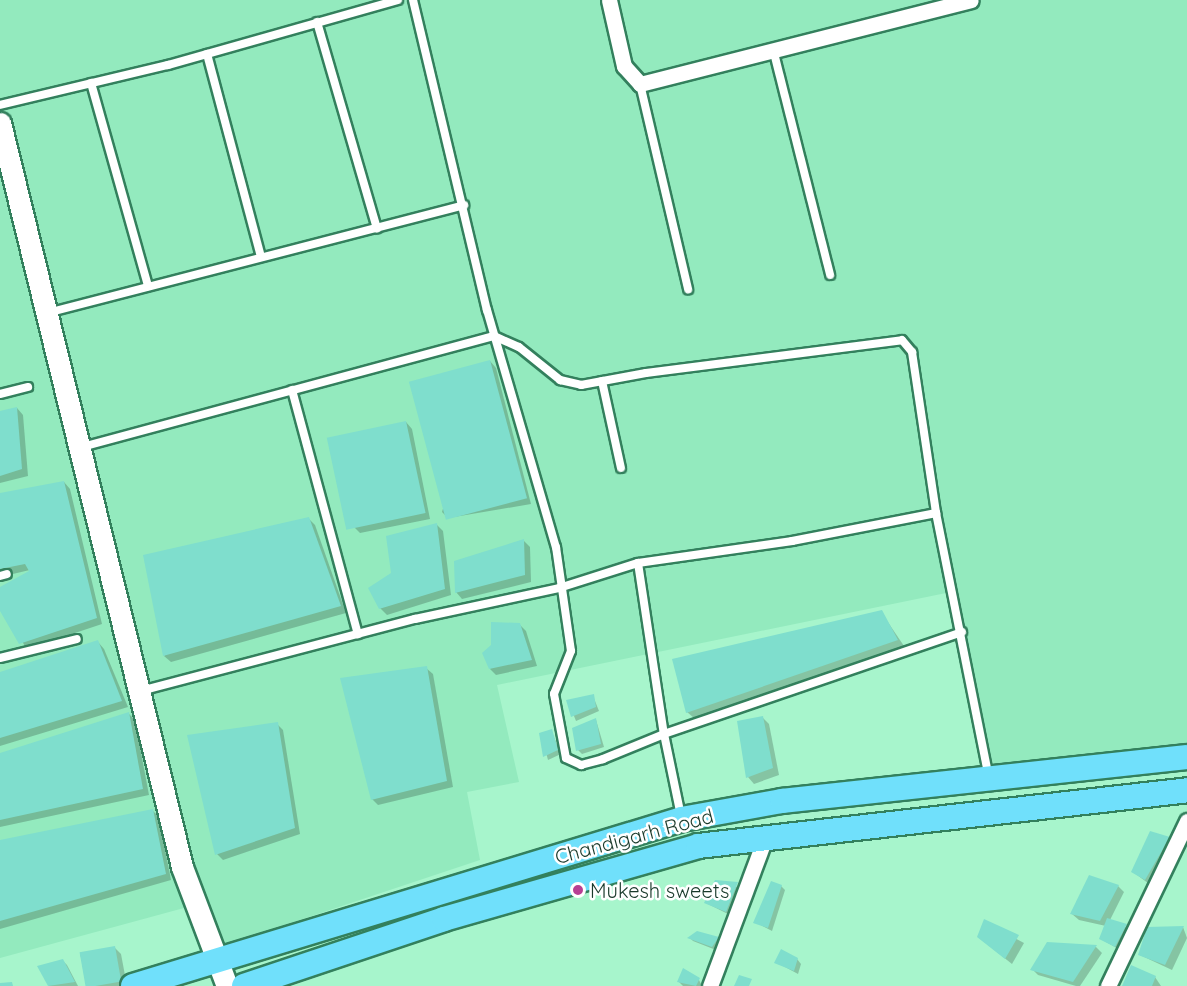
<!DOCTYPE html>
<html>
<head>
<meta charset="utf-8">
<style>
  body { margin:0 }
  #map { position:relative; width:1187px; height:986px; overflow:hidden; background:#a7f5cc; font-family:Quicksand,sans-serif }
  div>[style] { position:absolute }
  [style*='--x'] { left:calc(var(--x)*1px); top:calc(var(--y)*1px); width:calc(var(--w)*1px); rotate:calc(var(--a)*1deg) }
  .built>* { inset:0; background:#93eabe }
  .shadow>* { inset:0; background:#0003 }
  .building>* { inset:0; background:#7fdecd; transform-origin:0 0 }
  .roads { filter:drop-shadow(2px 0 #33805d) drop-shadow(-2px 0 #33805d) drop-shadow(0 2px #33805d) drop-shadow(0 -2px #33805d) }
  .lane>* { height:8px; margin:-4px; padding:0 4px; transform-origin:4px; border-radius:4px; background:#fff }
  .street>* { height:15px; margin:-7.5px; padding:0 7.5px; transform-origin:7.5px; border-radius:7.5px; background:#fff }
  .secondary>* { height:21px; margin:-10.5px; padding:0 10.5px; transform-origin:10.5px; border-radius:10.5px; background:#fff }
  .primary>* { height:24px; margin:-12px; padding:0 12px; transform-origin:12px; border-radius:12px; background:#70e0fb }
  .dots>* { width:16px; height:16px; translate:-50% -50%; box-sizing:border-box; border:3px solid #fff; border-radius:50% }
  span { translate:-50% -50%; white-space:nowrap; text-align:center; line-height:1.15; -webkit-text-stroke:5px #fff; paint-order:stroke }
  .street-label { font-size:20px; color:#1a3a2b }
  .poi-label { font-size:20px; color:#1a3a2b }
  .left { translate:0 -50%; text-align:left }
</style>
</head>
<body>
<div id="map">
  <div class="built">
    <div style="clip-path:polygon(0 0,1187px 0,1187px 751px,985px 769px,951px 592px,497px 685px,519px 782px,467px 792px,480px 860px,216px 948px,195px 905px,0 958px)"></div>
  </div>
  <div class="shadow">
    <div style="clip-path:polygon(490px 361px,496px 368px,531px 504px,448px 518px,442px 512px)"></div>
    <div style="clip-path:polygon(17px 408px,23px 415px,28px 476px,0 483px,0 412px)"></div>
    <div style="clip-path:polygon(406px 422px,412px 429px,430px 519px,360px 533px,353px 526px)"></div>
    <div style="clip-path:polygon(64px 482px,70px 489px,102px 624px,27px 649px,0 608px,0 588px,34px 569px,0 577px,0 494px)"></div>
    <div style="clip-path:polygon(308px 518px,315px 525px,346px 613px,171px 662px,164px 656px)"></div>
    <div style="clip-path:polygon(437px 525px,443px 531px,451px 595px,387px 615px,380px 608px,392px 574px)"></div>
    <div style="clip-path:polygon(524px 541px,530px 547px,531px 582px,462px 599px,456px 592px)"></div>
    <div style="clip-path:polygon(881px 612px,904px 646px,694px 718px,687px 712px)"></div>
    <div style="clip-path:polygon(519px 624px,526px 631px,537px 666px,496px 675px,490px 669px)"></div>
    <div style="clip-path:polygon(98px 642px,104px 649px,128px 707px,0 746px,0 674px)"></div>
    <div style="clip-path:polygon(426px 668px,433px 674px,453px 787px,378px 805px,372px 799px)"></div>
    <div style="clip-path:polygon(593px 696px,599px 711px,576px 721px,568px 701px)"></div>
    <div style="clip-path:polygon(129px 714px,135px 720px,149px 795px,0 827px,0 754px)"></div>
    <div style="clip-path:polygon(763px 718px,769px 724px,779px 775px,754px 784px,748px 777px)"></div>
    <div style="clip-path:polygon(596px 720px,604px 747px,582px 754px,578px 750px)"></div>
    <div style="clip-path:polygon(277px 724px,283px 730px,300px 834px,223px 860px,217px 854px)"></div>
    <div style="clip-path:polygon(551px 730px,561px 754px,548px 760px,541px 734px)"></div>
    <div style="clip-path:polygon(153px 811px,159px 817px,171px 880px,0 929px,0 842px)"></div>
    <div style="clip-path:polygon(1150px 833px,1175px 845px,1152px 886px,1133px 872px)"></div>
    <div style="clip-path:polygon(716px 881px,741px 888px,730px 915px,706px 903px)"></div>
    <div style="clip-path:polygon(781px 886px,785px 890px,772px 931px,755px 922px)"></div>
    <div style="clip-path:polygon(1118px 886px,1124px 892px,1110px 920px,1130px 929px,1120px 950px,1101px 939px,1106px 926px,1079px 920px,1072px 914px)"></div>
    <div style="clip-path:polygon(984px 922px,1024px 943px,1012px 964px,978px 937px)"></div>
    <div style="clip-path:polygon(1183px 927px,1187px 938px,1172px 970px,1140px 955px)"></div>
    <div style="clip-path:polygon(697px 932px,718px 938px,722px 942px,716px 950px,693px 941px,690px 938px)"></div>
    <div style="clip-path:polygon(1048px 944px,1096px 947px,1102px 953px,1080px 986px,1076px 986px,1038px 975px,1032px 969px)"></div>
    <div style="clip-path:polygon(115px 948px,121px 954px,127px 986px,89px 986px,80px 954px)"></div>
    <div style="clip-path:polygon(797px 959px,801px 964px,798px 974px,776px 962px)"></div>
    <div style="clip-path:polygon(63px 961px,67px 965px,78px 986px,49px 986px,39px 967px)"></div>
    <div style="clip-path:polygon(684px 970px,699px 980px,702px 986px,683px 986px,679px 982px)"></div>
    <div style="clip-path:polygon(1155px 977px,1161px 986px,1124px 986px)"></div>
  </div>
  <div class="building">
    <div style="left:490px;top:360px;width:143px;height:84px;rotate:75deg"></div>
    <div style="clip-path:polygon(17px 407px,22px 469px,0 476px,0 411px)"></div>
    <div style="left:406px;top:421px;width:94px;height:81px;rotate:78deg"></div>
    <div style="clip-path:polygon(64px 481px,97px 618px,19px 644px,0 611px,0 587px,29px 571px,25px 564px,0 569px,0 493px)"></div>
    <div style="clip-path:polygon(309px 517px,341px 606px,163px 656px,143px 555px)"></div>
    <div style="clip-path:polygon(437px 523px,445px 589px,379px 609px,368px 588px,391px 573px,386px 536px)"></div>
    <div style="clip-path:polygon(524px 539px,525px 575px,455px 593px,454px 561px)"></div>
    <div style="clip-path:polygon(882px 610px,898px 640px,686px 713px,672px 659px)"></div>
    <div style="clip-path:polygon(491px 622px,520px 623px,532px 660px,489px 669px,482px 653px,491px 645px)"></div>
    <div style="clip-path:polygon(98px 640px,122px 701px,0 738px,0 672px)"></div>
    <div style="clip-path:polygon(427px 666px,447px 781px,371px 800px,340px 678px)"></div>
    <div style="clip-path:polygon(594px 694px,596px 707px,571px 717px,566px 700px)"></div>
    <div style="clip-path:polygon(129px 712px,143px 789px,0 820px,0 753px)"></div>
    <div style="clip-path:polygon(763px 716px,773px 768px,746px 778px,737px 721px)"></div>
    <div style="clip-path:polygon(596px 718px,601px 744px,576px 751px,572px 728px)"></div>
    <div style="clip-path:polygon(278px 722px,295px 828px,215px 855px,187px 735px)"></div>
    <div style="clip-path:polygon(552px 729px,558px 750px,543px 757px,539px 733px)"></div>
    <div style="clip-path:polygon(153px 809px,166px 874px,0 921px,0 840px)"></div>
    <div style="clip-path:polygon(1150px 831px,1170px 837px,1145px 880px,1131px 872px)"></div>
    <div style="clip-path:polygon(1089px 875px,1119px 885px,1100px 921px,1070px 914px)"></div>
    <div style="clip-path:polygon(715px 880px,738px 882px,726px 912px,704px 903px)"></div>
    <div style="clip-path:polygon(771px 881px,782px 885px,768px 928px,753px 923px)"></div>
    <div style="clip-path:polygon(1107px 918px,1127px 924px,1115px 947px,1099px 939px)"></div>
    <div style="clip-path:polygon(984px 919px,1019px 935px,1005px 959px,977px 937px)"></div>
    <div style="clip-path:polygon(1184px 926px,1165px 965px,1138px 955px,1147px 927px)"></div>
    <div style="clip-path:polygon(697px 931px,719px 937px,712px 947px,687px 938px)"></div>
    <div style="clip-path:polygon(1047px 942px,1097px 945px,1073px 982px,1030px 970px)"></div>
    <div style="left:115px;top:946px;width:36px;height:36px;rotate:80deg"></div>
    <div style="clip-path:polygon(781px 949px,798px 958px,794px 971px,774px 963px)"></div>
    <div style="clip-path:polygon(63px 959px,75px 982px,48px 986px,37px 966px)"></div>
    <div style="clip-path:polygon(1131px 965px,1156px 976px,1152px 986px,1122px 986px)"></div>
    <div style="clip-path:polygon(683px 968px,700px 978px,696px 986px,677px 982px)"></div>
    <div style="clip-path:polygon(739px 975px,752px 979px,749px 986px,734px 986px)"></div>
    <div style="clip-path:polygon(12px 982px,13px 986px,0 986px,0 983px)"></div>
  </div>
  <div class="roads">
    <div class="lane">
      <div style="--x:413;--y:0;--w:319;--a:76.6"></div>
      <div style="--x:487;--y:310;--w:247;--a:73.8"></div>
      <div style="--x:556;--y:547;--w:105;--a:81.8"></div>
      <div style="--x:571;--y:651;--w:46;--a:111.6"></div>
      <div style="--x:554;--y:694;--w:65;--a:79.4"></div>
      <div style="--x:566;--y:758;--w:17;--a:25"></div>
      <div style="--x:581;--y:765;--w:23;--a:-15"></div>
      <div style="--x:603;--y:759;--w:66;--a:-22.3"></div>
      <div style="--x:664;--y:734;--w:315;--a:-18.9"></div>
      <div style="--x:317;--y:22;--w:215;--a:73.8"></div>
      <div style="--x:774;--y:53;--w:229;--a:75.8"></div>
      <div style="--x:207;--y:54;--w:210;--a:75.1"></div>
      <div style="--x:91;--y:83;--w:211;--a:74.3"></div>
      <div style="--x:640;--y:84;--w:211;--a:76.8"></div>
      <div style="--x:0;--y:105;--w:173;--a:-13.4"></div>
      <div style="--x:168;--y:65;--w:239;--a:-15.8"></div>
      <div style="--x:47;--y:313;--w:431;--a:-14.5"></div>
      <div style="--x:602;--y:381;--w:89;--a:77.7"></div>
      <div style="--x:292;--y:390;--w:253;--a:74.9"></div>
      <div style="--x:0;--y:394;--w:29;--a:-14"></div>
      <div style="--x:82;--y:447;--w:427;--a:-15.1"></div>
      <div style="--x:494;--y:336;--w:27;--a:24"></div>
      <div style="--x:519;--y:347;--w:53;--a:38.8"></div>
      <div style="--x:560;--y:380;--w:22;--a:13"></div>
      <div style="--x:581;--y:385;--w:66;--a:-10.5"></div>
      <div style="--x:646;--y:373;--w:258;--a:-7.3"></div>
      <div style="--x:902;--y:340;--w:16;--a:50"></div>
      <div style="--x:912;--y:352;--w:163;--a:81.5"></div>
      <div style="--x:936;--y:513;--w:266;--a:78.7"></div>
      <div style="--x:638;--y:563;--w:173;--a:81.4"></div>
      <div style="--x:664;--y:734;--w:84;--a:78.3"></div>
      <div style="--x:0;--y:576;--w:7;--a:-16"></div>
      <div style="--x:0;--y:658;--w:79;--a:-13.9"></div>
      <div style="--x:140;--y:691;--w:284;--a:-14.7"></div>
      <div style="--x:415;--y:619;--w:147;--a:-12.1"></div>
      <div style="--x:559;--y:588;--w:83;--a:-17.6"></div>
      <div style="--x:638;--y:563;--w:156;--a:-8.1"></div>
      <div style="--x:792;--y:541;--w:147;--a:-11"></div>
    </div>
    <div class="street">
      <div style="--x:609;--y:0;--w:68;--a:77.2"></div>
      <div style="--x:624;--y:66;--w:24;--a:48"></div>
      <div style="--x:640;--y:84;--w:341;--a:-14.2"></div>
      <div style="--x:710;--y:986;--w:158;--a:-69.6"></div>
      <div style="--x:1108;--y:986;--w:183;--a:-64.4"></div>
    </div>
    <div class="secondary">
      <div style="--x:0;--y:123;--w:766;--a:76.25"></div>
      <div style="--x:182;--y:867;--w:127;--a:69.3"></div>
    </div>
    <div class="primary">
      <div style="--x:133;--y:986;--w:574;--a:-16.92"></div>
      <div style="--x:682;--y:819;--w:102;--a:-10.2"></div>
      <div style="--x:782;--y:801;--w:407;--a:-6.2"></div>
      <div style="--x:244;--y:986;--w:211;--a:-18.5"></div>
      <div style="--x:444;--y:919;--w:264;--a:-16"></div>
      <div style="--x:698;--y:846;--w:492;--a:-6.5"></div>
    </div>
  </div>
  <div class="dots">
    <div style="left:578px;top:890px;background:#b73f94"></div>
  </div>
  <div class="street-label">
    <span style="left:634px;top:836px;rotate:-15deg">Chandigarh Road</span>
  </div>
  <div class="poi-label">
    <span class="left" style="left:590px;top:890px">Mukesh sweets</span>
  </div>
</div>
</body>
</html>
